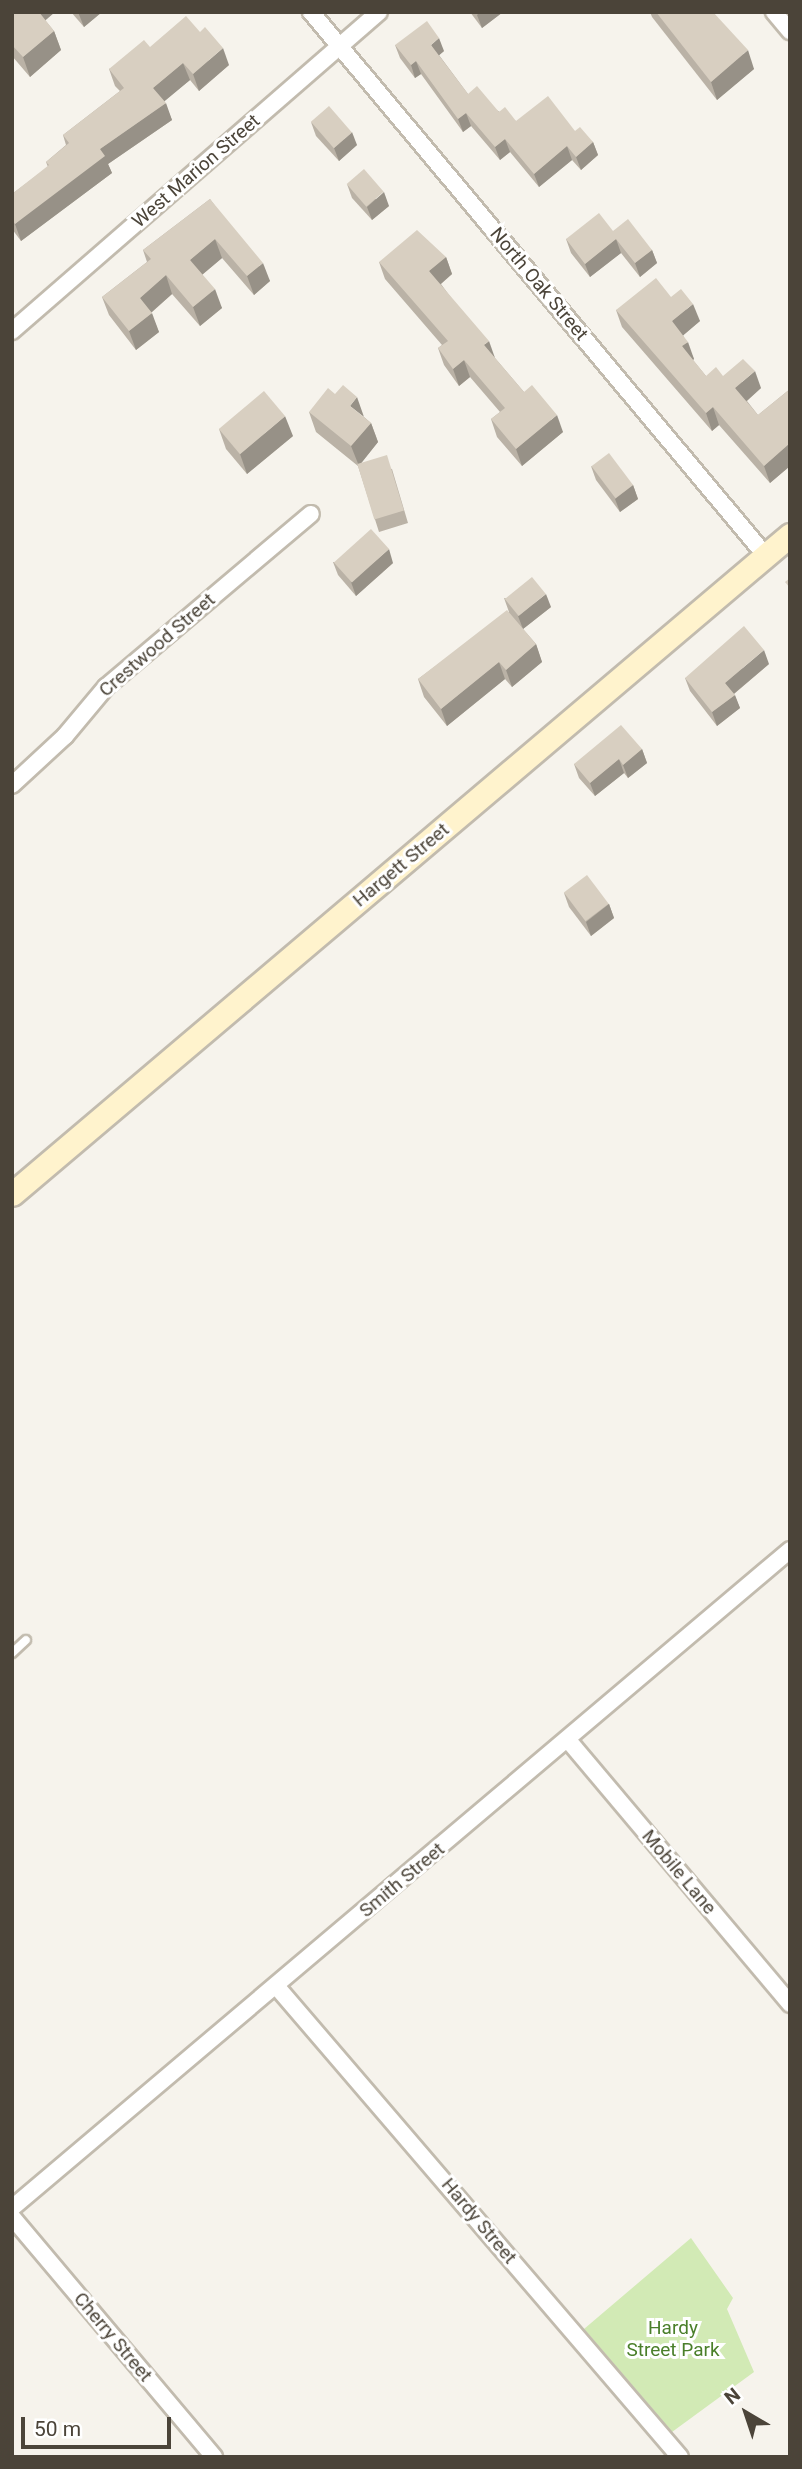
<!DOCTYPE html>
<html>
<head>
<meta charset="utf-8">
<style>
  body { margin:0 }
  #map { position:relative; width:802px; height:2469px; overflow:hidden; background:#f6f3ec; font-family:Roboto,sans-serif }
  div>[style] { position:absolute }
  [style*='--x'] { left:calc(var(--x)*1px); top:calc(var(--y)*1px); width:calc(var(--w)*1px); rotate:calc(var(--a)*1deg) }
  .green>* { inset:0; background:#d2eab5 }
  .roads { filter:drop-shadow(2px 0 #c2bbae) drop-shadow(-2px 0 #c2bbae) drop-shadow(0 2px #c2bbae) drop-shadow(0 -2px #c2bbae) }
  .lane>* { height:8px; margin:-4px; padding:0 4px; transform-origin:4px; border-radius:4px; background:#fff }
  .street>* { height:16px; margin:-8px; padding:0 8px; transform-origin:8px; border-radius:8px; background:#fff }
  .secondary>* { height:23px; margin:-11.5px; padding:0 11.5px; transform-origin:11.5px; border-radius:11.5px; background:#fff3cd }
  .wall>* { inset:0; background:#bab2a6 }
  .shaded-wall>* { inset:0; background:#979187 }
  .building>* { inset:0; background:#d8cfc1; transform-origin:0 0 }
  span { translate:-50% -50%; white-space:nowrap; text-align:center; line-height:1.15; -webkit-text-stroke:6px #fff; paint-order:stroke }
  .street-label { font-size:19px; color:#4b4439 }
  .park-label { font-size:19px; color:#4a7f2a }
  .frame { position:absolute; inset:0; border:14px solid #4b4439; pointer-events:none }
  .north { position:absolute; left:711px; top:2378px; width:70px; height:70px; -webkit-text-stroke:5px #fff; paint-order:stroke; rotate:321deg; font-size:19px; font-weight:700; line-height:28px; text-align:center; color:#4b4439 }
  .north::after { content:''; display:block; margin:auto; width:24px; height:32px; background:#4b4439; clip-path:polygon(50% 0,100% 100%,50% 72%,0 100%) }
  .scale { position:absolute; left:21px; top:2417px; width:150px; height:32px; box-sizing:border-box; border:4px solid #4b4439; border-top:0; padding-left:9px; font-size:21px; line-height:24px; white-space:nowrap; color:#4b4439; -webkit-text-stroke:5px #fff; paint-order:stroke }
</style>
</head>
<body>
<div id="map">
  <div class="green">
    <div style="clip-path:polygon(691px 2238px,733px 2298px,727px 2309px,754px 2372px,672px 2432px,584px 2329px)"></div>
  </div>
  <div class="roads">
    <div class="lane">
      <div style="--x:12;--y:1653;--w:19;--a:-43"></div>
    </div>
    <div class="street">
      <div style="--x:311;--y:12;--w:709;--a:50.09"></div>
      <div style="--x:774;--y:12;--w:25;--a:50"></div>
      <div style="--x:12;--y:331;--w:486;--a:-41"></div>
      <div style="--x:12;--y:785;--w:72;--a:-42.8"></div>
      <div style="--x:65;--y:736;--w:64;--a:-50.1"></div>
      <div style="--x:106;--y:687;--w:268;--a:-40.2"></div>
      <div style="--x:568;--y:1740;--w:345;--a:49.9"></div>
      <div style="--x:277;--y:1987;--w:619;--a:49.39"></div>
      <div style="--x:12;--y:2208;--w:1019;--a:-40.22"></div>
      <div style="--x:12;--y:2217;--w:314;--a:49.9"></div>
    </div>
    <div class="secondary">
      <div style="--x:12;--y:1194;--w:1020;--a:-40.27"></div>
    </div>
  </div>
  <div class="wall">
    <div style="clip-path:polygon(12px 12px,55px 12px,45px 20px,54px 31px,61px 50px,30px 77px,12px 56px)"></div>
    <div style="clip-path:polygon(71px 12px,102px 12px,84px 27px)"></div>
    <div style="clip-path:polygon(470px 12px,503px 12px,482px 28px)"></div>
    <div style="clip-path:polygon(650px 12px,713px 12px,754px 69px,717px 100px,652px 17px)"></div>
    <div style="clip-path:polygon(395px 45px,444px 51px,439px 55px,468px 94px,516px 121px,575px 131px,593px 142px,598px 155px,581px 170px,572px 160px,539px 187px,510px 152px,500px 160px,471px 126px,463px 132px,421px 74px,415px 78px,400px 58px)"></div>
    <div style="clip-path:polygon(150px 47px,229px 65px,199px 91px,190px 80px,164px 101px,172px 120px,108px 164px,112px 173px,21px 241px,12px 229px,12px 194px,48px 167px,46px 162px,66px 145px,63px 135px,120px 91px,115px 86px,109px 69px)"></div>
    <div style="clip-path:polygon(311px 122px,357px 145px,339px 161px,316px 136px)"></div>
    <div style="clip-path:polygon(347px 184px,389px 206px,372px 220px,352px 198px)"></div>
    <div style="clip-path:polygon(210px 199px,270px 281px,254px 295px,222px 258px,202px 275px,222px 308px,200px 326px,172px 294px,151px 313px,159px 332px,136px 350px,109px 315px,102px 297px,147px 262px,143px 250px)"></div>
    <div style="clip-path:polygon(613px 231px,652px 250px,657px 263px,640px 277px,621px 253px,590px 277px,571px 253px,566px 239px)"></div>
    <div style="clip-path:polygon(446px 257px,452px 274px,441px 284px,495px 358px,524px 392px,563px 432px,522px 466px,497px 437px,491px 419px,500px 412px,470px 377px,459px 386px,444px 365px,438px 348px,442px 345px,385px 279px,379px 262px)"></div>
    <div style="clip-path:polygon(671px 297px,700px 321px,683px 335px,694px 359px,693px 360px,706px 376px,723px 376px,761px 388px,747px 401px,758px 415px,790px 389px,790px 466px,770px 483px,719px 425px,712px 431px,622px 327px,616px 310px)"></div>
    <div style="clip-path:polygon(309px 412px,364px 417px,371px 423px,378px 442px,361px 463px,392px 469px,408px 523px,379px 532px,358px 466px,316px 432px)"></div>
    <div style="clip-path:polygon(219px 429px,293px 436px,247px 474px,226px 449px)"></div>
    <div style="clip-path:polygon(591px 466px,633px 485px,638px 499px,620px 512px,596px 480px)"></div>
    <div style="clip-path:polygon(333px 562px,393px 563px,356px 596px,338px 575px)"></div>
    <div style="clip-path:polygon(504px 598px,551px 607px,523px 629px,536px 644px,542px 662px,512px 687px,505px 679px,447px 726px,424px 697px,418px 679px,509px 612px)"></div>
    <div style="clip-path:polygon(769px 664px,734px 694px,740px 708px,717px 726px,690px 691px,685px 678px)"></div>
    <div style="clip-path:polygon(642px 749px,647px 763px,628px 778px,624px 773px,595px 796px,579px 778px,574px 764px)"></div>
    <div style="clip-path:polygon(564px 893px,609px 904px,614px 918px,591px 936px,569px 907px)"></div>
  </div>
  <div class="shaded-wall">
    <div style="clip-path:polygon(35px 12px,55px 12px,40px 25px)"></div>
    <div style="clip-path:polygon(78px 12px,102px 12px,84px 27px)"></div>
    <div style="clip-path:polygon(480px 12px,503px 12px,482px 28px,477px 15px)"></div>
    <div style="clip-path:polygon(54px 31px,61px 50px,30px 77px,23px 57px)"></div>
    <div style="clip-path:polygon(439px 38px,444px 51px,436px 58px,431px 45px)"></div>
    <div style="clip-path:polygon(223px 48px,229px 65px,199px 91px,193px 74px)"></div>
    <div style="clip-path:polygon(748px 50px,754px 69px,717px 100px,711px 82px)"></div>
    <div style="clip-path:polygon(416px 61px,421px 74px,415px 78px,411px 65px)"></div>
    <div style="clip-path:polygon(183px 63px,190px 80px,160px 105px,153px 88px)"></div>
    <div style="clip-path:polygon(166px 103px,172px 120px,108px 164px,112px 173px,21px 241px,15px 224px,100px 149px)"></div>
    <div style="clip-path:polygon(466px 113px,471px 126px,463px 132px,458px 119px)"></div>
    <div style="clip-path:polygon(352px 132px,357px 145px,339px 161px,334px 148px)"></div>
    <div style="clip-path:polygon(505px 139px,510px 152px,500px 160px,495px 147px)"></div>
    <div style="clip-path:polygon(593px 142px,598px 155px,581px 170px,576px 157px)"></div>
    <div style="clip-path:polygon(567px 146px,572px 160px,539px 187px,534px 174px)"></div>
    <div style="clip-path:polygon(384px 192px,389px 206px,372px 220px,367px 207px)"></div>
    <div style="clip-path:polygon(215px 239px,222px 258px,197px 279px,190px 260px)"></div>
    <div style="clip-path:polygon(616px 239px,621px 253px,590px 277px,585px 264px)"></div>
    <div style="clip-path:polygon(652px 250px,657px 263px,640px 277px,635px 263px)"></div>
    <div style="clip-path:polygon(446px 257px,452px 274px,436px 288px,429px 271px)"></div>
    <div style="clip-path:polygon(263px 263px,270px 281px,254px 295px,247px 276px)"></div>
    <div style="clip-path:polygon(166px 275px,172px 294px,146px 317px,140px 298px)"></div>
    <div style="clip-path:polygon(215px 289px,222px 308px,200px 326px,193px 307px)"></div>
    <div style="clip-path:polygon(693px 304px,700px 321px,679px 339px,672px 321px)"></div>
    <div style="clip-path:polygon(152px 313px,159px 332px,136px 350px,129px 331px)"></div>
    <div style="clip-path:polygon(489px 341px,495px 358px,484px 345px)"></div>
    <div style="clip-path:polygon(688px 342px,694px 359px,688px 364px,682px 346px)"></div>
    <div style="clip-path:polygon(464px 360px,470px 377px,459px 386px,453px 369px)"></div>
    <div style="clip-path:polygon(755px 371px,761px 388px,742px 405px,735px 388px)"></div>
    <div style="clip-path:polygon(357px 397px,364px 417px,350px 406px)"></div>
    <div style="clip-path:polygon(713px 407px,719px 425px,712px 431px,706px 413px)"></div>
    <div style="clip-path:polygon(557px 415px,563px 432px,522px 466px,516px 449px)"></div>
    <div style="clip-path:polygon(285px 416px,293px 436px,247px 474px,240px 454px)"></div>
    <div style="clip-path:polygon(371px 423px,378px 442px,359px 466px,351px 446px)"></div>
    <div style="clip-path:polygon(790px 443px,790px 466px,770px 483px,764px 466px)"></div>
    <div style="clip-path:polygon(633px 485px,638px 499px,620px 512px,615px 499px)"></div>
    <div style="clip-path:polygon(389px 549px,393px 563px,356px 596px,351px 582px)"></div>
    <div style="clip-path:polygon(546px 594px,551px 607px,523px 629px,518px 616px)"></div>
    <div style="clip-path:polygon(536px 644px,542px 662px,512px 687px,506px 670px)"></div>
    <div style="clip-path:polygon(764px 650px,769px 664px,730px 697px,725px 683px)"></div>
    <div style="clip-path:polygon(499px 662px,505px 679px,447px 726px,441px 709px)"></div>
    <div style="clip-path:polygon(735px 695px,740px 708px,717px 726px,712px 712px)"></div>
    <div style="clip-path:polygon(642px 749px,647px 763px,628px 778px,623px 765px)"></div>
    <div style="clip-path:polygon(619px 759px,624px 773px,595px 796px,590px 783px)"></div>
    <div style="clip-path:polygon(609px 904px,614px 918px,591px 936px,586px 922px)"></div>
  </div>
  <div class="building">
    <div style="clip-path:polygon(12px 12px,39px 12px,54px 31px,23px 57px,12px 45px,12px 32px,14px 30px,12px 29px)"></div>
    <div style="clip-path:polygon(656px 12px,713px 12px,748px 50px,711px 82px)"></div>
    <div style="clip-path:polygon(186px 16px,200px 32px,205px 27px,223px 48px,193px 74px,183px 63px,153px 88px,166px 103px,100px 149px,105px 156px,15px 224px,12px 220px,12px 194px,49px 165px,46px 162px,69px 143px,63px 135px,124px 88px,109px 69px,144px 40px,150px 47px)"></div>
    <div style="clip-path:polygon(427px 21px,439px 38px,431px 45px,468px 94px,477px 86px,499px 112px,505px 107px,516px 121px,548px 96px,575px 131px,580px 127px,593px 142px,576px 157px,567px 146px,534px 174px,505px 139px,495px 147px,466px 113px,458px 119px,416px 61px,411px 65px,395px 45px)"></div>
    <div style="left:329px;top:106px;width:35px;height:24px;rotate:49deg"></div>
    <div style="left:364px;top:169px;width:30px;height:23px;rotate:49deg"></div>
    <div style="clip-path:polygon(210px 199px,263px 263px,247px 276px,215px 239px,190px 260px,215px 289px,193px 307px,166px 275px,140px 298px,152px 313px,129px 331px,102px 297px,151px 259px,143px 250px)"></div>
    <div style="clip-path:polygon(599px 213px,613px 231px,628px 219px,652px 250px,635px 263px,616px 239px,585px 264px,566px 239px)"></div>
    <div style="clip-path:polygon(417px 230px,446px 257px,429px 271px,489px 341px,484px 345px,524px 392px,532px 385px,557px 415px,516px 449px,491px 419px,505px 408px,464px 360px,453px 369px,438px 348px,448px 341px,379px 262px)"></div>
    <div style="clip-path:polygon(656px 278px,671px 297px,681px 289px,693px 304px,672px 321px,688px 342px,682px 346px,706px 376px,716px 367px,723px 376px,743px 359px,755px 371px,735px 388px,758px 415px,790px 389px,790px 422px,789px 423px,790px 443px,764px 466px,713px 407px,706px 413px,616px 310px)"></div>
    <div style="clip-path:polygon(343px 385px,357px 397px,350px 406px,371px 423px,351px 446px,309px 412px,328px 388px,335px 394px)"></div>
    <div style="left:264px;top:391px;width:33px;height:59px;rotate:50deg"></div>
    <div style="left:609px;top:453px;width:40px;height:22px;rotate:53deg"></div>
    <div style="left:387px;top:455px;width:58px;height:31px;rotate:73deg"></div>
    <div style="left:371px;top:529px;width:27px;height:50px;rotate:48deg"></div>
    <div style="left:532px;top:577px;width:22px;height:35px;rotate:51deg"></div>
    <div style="clip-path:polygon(790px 578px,790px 588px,785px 582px)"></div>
    <div style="clip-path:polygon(507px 610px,536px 644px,506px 670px,499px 662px,441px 709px,418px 679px)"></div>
    <div style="clip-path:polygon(744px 626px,764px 650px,725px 683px,735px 695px,712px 712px,685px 678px)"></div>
    <div style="clip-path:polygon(621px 725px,642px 749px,623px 765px,619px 759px,590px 783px,574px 764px)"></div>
    <div style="left:587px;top:875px;width:36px;height:29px;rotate:53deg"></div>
  </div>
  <div class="street-label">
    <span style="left:196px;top:171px;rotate:-41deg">West Marion Street</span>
    <span style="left:539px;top:284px;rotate:50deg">North Oak Street</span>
    <span style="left:157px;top:645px;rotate:-41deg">Crestwood Street</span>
    <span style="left:401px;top:865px;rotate:-40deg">Hargett Street</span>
    <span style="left:679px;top:1872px;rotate:50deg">Mobile Lane</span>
    <span style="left:402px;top:1880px;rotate:-40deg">Smith Street</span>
    <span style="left:479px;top:2221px;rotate:50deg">Hardy Street</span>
    <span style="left:113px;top:2337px;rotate:50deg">Cherry Street</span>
  </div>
  <div class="park-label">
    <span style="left:673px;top:2339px">Hardy<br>Street Park</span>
  </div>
  <div class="frame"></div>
  <div class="north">N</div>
  <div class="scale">50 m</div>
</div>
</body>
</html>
